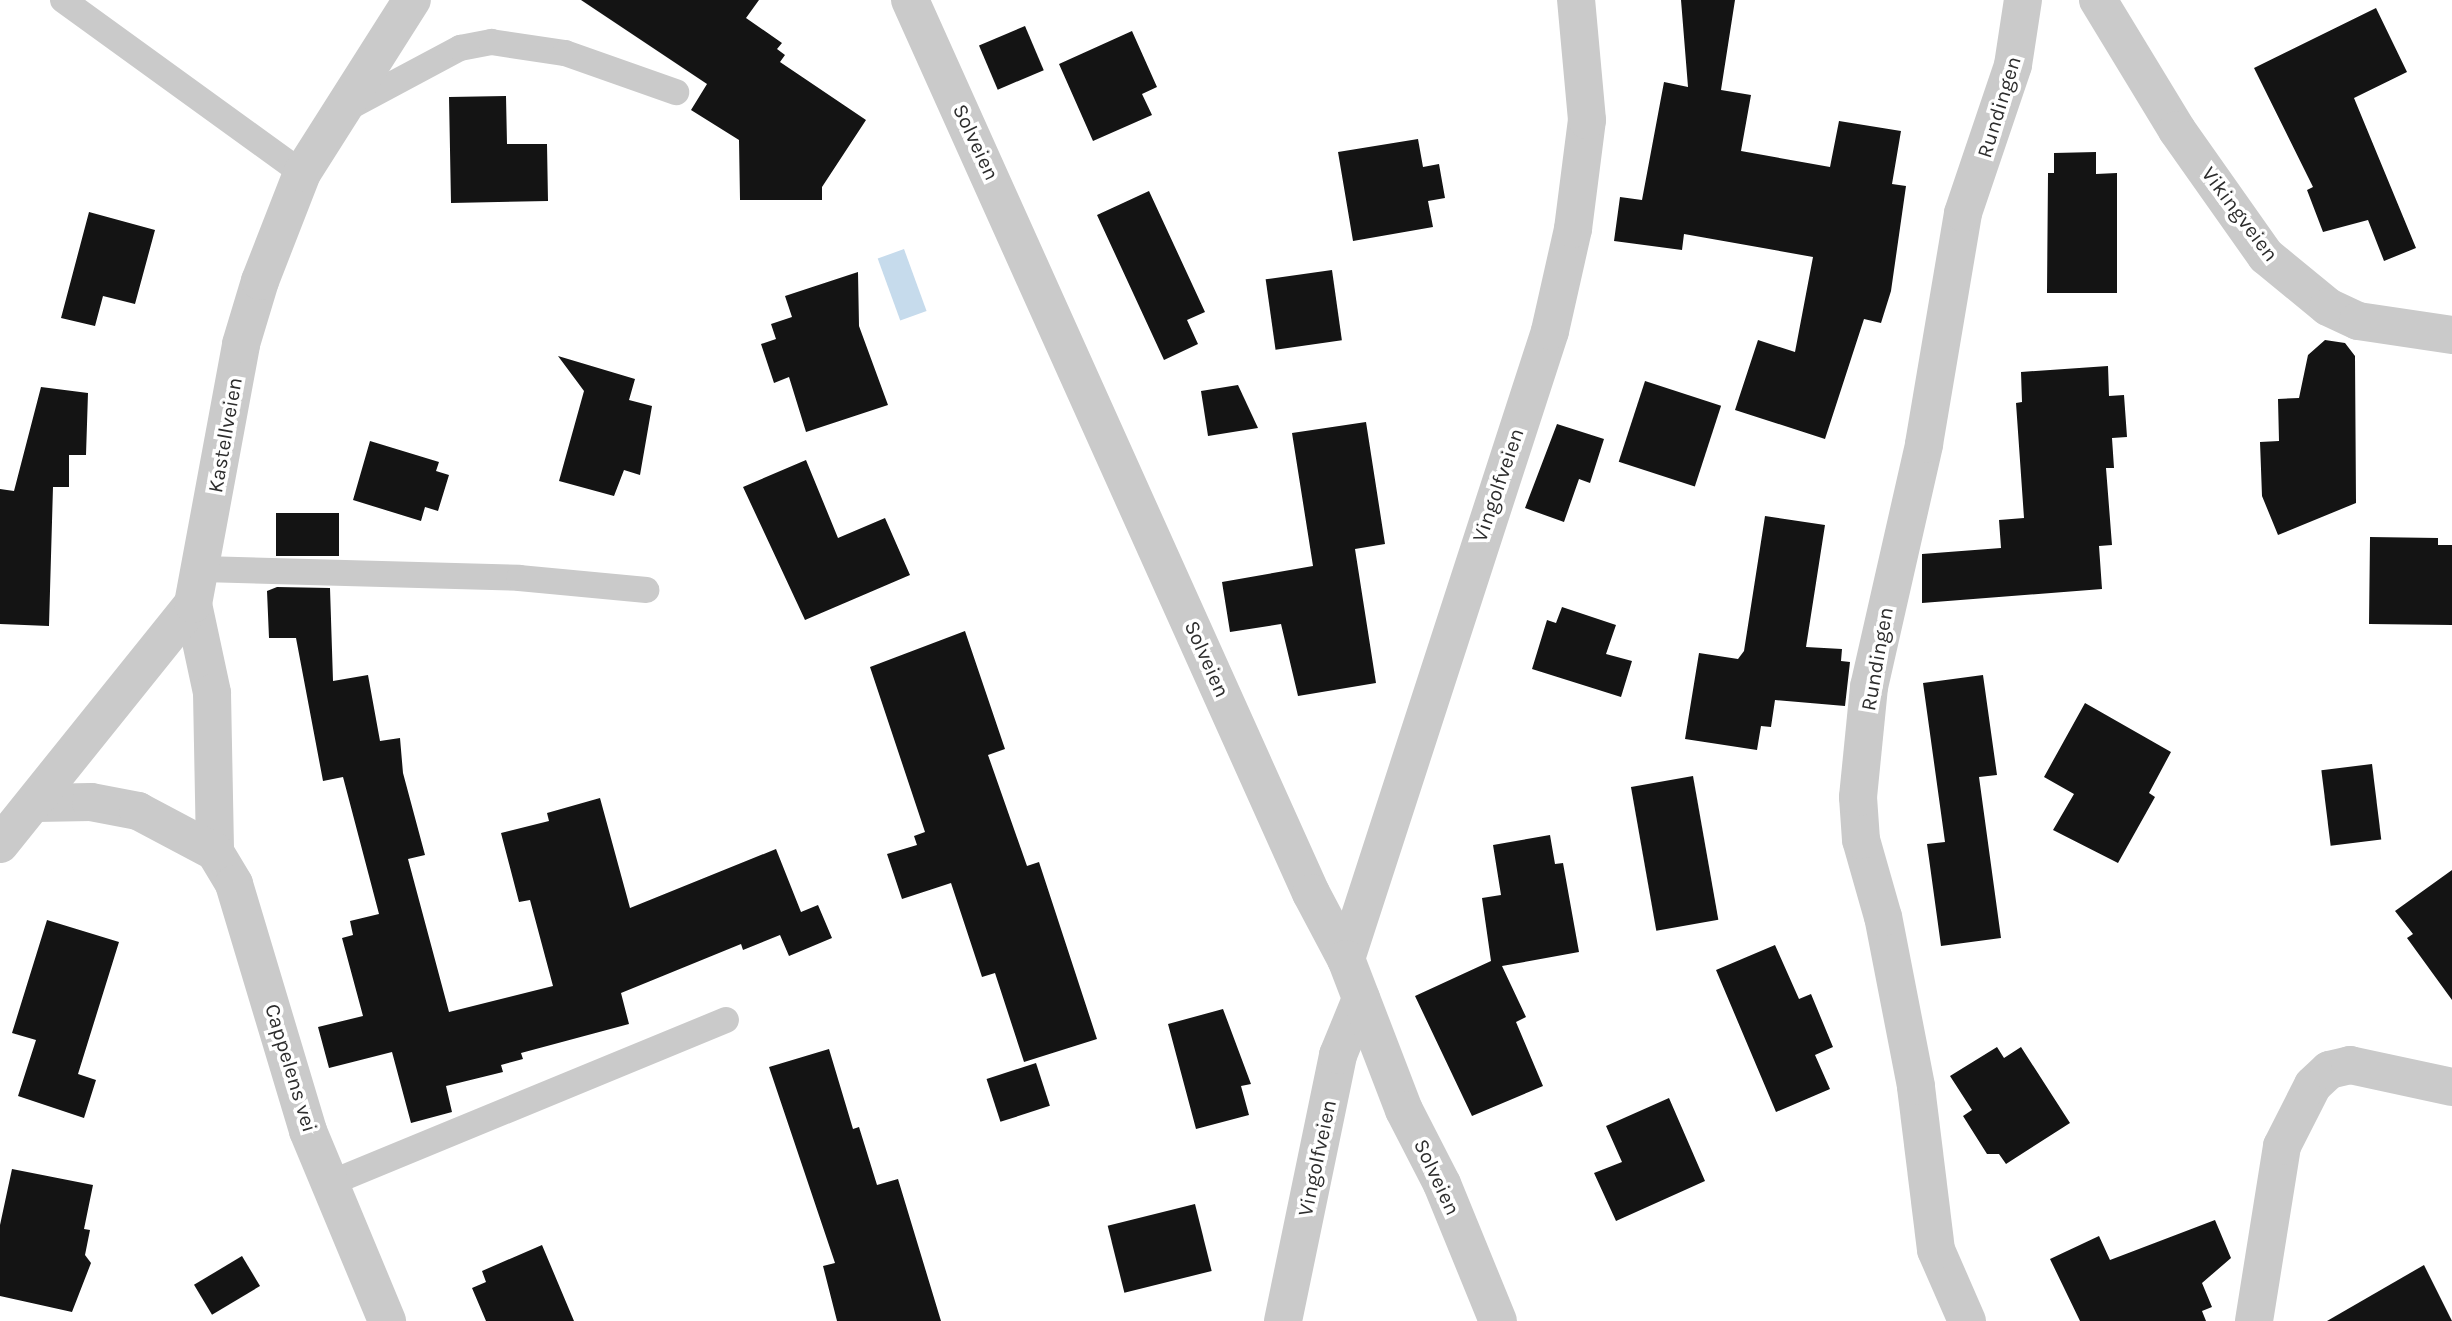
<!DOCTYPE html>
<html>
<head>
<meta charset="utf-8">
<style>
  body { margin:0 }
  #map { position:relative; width:2452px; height:1321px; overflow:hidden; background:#fff; font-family:Karla,sans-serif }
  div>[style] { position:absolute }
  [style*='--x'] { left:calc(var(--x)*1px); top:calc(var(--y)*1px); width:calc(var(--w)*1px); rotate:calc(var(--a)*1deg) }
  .water>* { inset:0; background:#c6dbec; transform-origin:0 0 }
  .building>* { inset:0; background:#141414; transform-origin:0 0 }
  .service>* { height:26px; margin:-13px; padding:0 13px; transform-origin:13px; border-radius:13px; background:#cacaca }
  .minor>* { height:38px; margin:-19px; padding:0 19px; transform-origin:19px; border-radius:19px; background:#cacaca }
  .tertiary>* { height:38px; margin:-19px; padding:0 19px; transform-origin:19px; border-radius:19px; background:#cacaca }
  span { translate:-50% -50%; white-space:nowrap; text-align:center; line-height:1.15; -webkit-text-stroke:7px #fff; paint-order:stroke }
  .street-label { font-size:21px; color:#2d2d2d }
</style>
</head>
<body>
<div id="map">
  <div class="water">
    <div style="left:904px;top:249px;width:66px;height:28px;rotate:70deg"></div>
  </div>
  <div class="building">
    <div style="clip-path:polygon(581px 0,759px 0,746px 18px,782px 43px,777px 49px,785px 55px,780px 62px,866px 120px,822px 187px,822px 200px,740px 200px,739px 140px,691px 110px,707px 84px)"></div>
    <div style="clip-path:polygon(1681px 0,1735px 0,1721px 90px,1751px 95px,1741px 151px,1830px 167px,1839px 121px,1901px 131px,1892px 184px,1906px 186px,1891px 291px,1881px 323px,1864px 319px,1825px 439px,1735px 410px,1758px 340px,1795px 352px,1813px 257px,1684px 234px,1682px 250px,1614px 241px,1620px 197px,1642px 200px,1664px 82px,1688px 87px)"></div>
    <div style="clip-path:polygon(2376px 8px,2407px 72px,2354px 98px,2416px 248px,2384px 261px,2368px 220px,2323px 232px,2307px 190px,2313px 187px,2254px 68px)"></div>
    <div style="left:1025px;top:26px;width:48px;height:50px;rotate:67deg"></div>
    <div style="clip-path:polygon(1132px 31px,1157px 87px,1142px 94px,1152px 115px,1093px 141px,1059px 64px)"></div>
    <div style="clip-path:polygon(506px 96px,507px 144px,547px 144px,548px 201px,451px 203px,449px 97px)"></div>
    <div style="clip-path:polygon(1418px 139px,1423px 167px,1439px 164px,1445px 198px,1428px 201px,1433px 227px,1353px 241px,1338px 152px)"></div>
    <div style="clip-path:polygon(2096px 152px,2096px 174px,2117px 173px,2117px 293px,2047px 293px,2048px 173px,2054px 173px,2054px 153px)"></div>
    <div style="clip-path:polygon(1149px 191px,1205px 312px,1187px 320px,1198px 344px,1164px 360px,1097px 215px)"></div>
    <div style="clip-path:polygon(89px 212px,155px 230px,135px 304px,103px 296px,95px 326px,61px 318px)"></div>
    <div style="left:1332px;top:270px;width:71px;height:67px;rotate:82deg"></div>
    <div style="clip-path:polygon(858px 272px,859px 326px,888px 405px,806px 432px,789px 377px,774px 383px,761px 344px,776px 339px,771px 324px,792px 317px,785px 296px)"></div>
    <div style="clip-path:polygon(2325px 340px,2345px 343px,2355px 356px,2356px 503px,2278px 535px,2262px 496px,2260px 442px,2279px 441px,2278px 399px,2299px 398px,2308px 355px)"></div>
    <div style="clip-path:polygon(558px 356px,635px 379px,629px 400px,652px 406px,640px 475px,624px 470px,614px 496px,559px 481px,584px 391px)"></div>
    <div style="clip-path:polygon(2108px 366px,2109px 396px,2124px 395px,2127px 437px,2112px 438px,2114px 468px,2106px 468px,2112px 545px,2099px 546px,2102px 589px,1922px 603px,1922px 554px,2001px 548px,1999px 520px,2024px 518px,2016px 403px,2022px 402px,2021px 372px)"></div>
    <div style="left:1645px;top:381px;width:80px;height:85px;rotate:18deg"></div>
    <div style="clip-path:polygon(1238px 385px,1258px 428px,1208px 436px,1201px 391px)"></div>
    <div style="clip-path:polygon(41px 387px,88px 393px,86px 455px,69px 455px,69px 487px,53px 487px,49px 626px,0 624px,0 489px,14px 491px)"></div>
    <div style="clip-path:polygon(1366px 422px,1385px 544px,1355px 549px,1376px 683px,1298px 696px,1281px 624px,1230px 632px,1222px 582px,1313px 566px,1292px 433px)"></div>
    <div style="clip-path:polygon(1557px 424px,1604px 439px,1590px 483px,1579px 479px,1564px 522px,1525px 508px)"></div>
    <div style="clip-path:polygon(370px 441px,439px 462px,436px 471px,449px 475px,438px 511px,425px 507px,421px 521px,353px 500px)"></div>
    <div style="clip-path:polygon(806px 460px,838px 538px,885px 518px,910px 575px,805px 620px,743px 487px)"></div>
    <div style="left:339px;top:513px;width:43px;height:63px;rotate:90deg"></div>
    <div style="clip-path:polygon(1765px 516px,1825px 525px,1806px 647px,1842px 649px,1841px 661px,1850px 662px,1845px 706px,1775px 700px,1771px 727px,1761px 726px,1757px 750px,1685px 739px,1699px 653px,1738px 659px,1744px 651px)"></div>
    <div style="clip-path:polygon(2370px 537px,2438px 538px,2438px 545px,2452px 545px,2452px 625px,2369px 624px)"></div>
    <div style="clip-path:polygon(277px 587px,330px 588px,333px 681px,368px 675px,380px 741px,400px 738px,403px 773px,425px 855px,408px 859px,449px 1012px,553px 986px,530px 900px,519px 902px,501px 833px,549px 821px,547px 813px,600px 798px,630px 908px,776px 849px,801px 912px,818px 905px,832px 938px,789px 956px,780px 935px,743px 950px,741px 944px,621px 993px,629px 1024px,521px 1053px,523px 1059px,501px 1065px,503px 1072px,446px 1086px,452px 1112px,411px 1123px,392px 1052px,329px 1068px,318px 1027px,363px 1016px,342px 938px,353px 935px,350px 921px,379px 914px,343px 777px,323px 781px,296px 638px,269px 638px,267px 591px)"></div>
    <div style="clip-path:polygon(1562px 607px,1616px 625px,1606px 654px,1632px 661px,1621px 697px,1532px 669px,1547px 620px,1556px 623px)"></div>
    <div style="clip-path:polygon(965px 631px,1005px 749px,988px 755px,1027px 866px,1039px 862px,1097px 1039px,1024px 1062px,995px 973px,982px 977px,951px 883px,902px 899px,887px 854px,917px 845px,914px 836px,925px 832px,870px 667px)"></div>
    <div style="clip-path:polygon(1983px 675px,1997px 775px,1979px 777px,2001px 938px,1941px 946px,1927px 844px,1945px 842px,1923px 683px)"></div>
    <div style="clip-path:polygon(2085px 703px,2171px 752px,2149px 793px,2155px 797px,2118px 863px,2053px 830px,2074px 794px,2044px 777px)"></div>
    <div style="left:2372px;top:764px;width:76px;height:51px;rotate:83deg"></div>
    <div style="left:1693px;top:776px;width:146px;height:63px;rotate:80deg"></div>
    <div style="clip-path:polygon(1550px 835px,1555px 864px,1563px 863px,1579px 952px,1502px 966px,1526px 1017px,1516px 1022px,1543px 1086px,1472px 1116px,1415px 996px,1491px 961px,1482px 898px,1501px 895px,1493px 845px)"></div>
    <div style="clip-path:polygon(2452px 870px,2452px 1000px,2407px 938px,2413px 934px,2395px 911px)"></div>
    <div style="clip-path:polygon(47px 920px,119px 942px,78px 1074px,96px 1080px,84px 1118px,18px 1096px,36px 1040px,12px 1033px)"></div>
    <div style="clip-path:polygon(1775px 945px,1799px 999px,1811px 994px,1833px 1047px,1815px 1055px,1830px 1089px,1776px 1112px,1716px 970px)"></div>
    <div style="clip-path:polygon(1223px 1009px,1251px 1084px,1241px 1086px,1249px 1115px,1196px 1129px,1168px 1024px)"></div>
    <div style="clip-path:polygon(1997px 1047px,2004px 1058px,2021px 1047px,2070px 1123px,2006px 1164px,1999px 1154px,1987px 1154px,1963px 1116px,1972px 1110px,1950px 1076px)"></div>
    <div style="clip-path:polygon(829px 1049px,853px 1129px,859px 1127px,877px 1185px,898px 1179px,941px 1321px,837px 1321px,823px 1266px,835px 1263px,769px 1067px)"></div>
    <div style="left:1036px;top:1063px;width:45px;height:52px;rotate:72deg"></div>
    <div style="clip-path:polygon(1669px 1098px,1705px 1181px,1616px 1221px,1594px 1173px,1622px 1162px,1606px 1126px)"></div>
    <div style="clip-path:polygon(12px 1169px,93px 1185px,84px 1229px,90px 1230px,85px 1255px,91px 1263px,72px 1312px,0 1296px,0 1225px)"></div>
    <div style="left:1195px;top:1204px;width:69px;height:90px;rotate:76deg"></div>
    <div style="clip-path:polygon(2215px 1220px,2231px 1258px,2202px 1283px,2212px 1307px,2202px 1311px,2206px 1321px,2080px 1321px,2050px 1259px,2099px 1236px,2110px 1260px)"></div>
    <div style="clip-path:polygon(542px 1245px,574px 1321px,486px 1321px,472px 1288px,486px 1282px,482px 1271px)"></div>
    <div style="left:242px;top:1256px;width:35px;height:56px;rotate:59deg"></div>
    <div style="clip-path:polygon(2424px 1265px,2452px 1321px,2327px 1321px)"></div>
  </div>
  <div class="service">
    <div style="--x:63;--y:0;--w:295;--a:35.9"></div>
    <div style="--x:342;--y:111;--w:134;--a:-28.1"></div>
    <div style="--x:460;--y:48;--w:32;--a:-11"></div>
    <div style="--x:491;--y:42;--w:75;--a:8.5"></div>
    <div style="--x:565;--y:53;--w:118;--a:19.4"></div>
    <div style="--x:202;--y:569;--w:317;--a:1.6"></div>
    <div style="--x:519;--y:578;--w:128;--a:5.4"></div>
    <div style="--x:333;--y:1182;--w:425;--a:-22.4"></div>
  </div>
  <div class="minor">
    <div style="--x:2098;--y:0;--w:152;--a:58.7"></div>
    <div style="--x:2177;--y:130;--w:154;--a:54.8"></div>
    <div style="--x:2266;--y:256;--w:80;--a:39.4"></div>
    <div style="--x:2328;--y:307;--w:33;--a:25"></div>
    <div style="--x:2358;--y:321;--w:95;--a:8.5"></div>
    <div style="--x:193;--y:604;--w:91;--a:77.9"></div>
    <div style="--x:212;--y:693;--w:159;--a:88.9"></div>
    <div style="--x:215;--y:852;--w:37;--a:59"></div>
    <div style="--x:234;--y:884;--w:258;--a:73.3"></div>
    <div style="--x:308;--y:1131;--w:206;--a:67.4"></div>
    <div style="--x:36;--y:803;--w:55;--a:-1"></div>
    <div style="--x:91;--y:802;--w:48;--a:10.8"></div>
    <div style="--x:138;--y:811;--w:87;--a:28"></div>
    <div style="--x:0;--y:844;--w:308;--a:-51.2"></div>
    <div style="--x:193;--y:604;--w:264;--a:-79.5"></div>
    <div style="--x:241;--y:344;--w:66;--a:-73.2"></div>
    <div style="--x:260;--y:281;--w:116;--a:-68.7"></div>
    <div style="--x:302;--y:173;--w:205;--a:-57.6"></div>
    <div style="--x:1346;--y:959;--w:660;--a:-72"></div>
    <div style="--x:1550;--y:331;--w:105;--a:-77.3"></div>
    <div style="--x:1573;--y:229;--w:110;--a:-82.7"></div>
    <div style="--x:1587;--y:120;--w:121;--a:-95.2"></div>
    <div style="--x:1283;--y:1321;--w:272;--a:-78.3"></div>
    <div style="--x:1338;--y:1055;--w:61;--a:-67.7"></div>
    <div style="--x:1967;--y:1321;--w:77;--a:-113.6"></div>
    <div style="--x:1936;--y:1250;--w:165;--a:-97"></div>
    <div style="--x:1916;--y:1086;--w:172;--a:-101"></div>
    <div style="--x:1883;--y:917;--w:80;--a:-105.9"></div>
    <div style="--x:1861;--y:840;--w:43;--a:-94"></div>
    <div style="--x:1858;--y:797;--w:111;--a:-84.3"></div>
    <div style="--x:1869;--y:687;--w:249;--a:-77.2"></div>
    <div style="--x:1924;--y:444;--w:234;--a:-80.4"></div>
    <div style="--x:1963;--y:213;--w:156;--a:-71.3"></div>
    <div style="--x:2013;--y:65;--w:66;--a:-81.3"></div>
    <div style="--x:2254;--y:1321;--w:177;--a:-80.9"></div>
    <div style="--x:2282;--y:1146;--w:68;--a:-63.1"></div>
    <div style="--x:2313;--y:1085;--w:22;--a:-43"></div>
    <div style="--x:2329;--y:1070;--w:22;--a:-13"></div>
    <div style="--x:2350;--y:1065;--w:104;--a:12.2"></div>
  </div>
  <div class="tertiary">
    <div style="--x:910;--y:0;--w:979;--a:65.82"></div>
    <div style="--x:1311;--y:893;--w:75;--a:62.1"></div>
    <div style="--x:1346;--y:959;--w:162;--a:69"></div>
    <div style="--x:1404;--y:1110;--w:83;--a:62.8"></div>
    <div style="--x:1442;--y:1184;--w:148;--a:67.8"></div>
  </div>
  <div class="street-label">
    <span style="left:1999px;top:107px;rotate:-73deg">Rundingen</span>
    <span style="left:976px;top:142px;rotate:65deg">Solveien</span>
    <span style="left:2240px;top:214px;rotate:53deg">Vikingveien</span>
    <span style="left:225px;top:435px;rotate:-80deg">Kastellveien</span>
    <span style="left:1498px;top:485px;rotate:-71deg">Vingolfveien</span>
    <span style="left:1207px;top:659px;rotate:66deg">Solveien</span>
    <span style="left:1877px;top:659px;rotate:-80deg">Rundingen</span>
    <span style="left:291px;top:1068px;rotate:73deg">Cappelens vei</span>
    <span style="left:1317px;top:1158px;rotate:-78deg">Vingolfveien</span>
    <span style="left:1437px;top:1177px;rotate:65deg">Solveien</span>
  </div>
</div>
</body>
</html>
